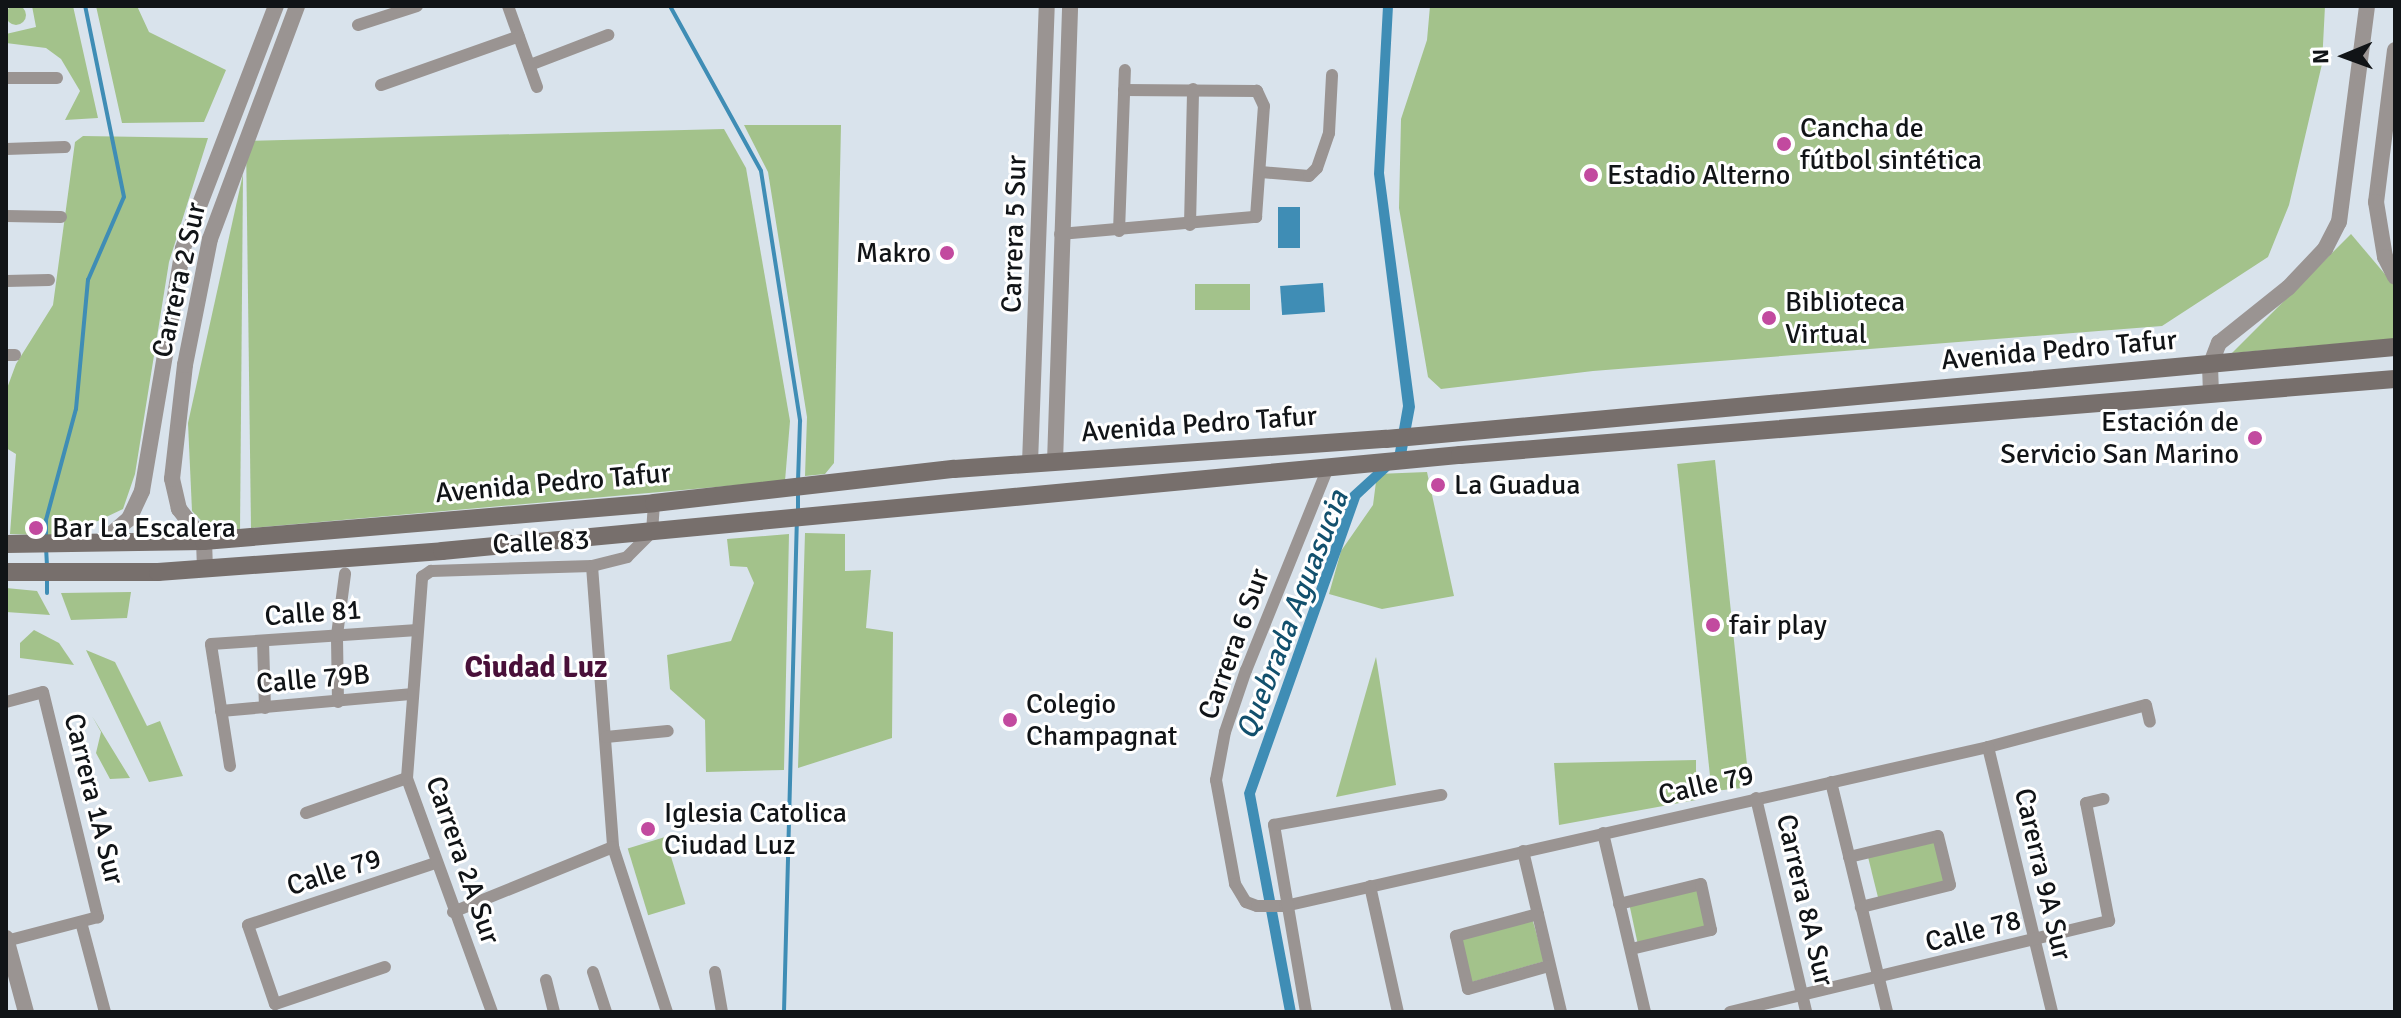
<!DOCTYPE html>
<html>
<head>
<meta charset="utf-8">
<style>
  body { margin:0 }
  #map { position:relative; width:2401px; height:1018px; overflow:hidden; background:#d9e3ec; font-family:Signika,sans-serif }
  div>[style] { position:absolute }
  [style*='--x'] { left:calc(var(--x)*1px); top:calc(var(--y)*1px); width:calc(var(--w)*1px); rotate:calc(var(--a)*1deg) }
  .green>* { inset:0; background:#a3c28b; transform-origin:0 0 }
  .round { border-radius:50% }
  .water>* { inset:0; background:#3f8db5; transform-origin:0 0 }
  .stream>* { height:4px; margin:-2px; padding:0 2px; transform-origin:2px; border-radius:2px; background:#3f8db5 }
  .minor>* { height:12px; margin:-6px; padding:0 6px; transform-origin:6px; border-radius:6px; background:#9a9492 }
  .tertiary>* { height:16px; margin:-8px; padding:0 8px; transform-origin:8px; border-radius:8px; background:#9a9492 }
  .secondary>* { height:18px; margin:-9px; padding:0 9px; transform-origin:9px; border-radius:9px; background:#776f6c }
  .dots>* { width:22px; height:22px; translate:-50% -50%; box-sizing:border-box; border:4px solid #fff; border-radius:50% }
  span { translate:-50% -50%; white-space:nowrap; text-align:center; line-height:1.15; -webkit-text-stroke:6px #fff; paint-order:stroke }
  .poi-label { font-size:28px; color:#111417 }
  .left { translate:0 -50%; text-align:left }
  .right { translate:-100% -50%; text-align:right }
  .street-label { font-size:28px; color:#111417 }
  .water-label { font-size:30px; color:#12506d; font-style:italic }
  .neighbourhood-label { font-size:30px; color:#491039; font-weight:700 }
  .frame { position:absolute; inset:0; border:8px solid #111417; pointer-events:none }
  .north { position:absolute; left:2305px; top:16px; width:80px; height:80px; -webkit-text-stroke:6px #fff; paint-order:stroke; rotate:269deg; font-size:22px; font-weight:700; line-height:32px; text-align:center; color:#111417 }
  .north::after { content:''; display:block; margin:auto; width:28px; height:36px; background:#111417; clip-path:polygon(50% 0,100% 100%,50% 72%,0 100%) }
</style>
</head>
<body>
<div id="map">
  <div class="green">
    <div class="round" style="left:6px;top:5px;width:20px;height:20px"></div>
    <div style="clip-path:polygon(32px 6px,73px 6px,98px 118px,65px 120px,80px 91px,61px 59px,46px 48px,6px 43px,6px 34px,36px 27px)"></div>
    <div style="clip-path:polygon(96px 6px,137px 6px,149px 32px,226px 70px,204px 122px,122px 123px)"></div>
    <div style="clip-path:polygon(1430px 6px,2325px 6px,2322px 64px,2289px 205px,2268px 257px,2162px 326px,1593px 371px,1441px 389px,1428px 377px,1399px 208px,1401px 119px,1427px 40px)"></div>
    <div style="clip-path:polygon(744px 125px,841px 125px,834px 463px,825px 474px,805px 476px,807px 417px,768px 172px)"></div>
    <div style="clip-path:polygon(724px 129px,746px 168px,790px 421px,785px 481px,251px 528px,246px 141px)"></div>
    <div style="clip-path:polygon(83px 136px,208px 138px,169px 262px,135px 474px,123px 509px,66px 536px,10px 534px,16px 454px,6px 448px,6px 391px,16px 364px,53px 305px,75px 142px)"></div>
    <div style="clip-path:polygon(243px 174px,240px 533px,215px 535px,192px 511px,188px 423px)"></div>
    <div style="clip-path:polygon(2351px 234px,2395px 286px,2395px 339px,2232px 353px)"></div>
    <div style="left:1250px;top:284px;width:26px;height:55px;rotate:90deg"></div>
    <div style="left:1715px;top:460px;width:329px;height:38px;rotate:84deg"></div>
    <div style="clip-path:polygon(1427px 472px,1454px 596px,1382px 609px,1329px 594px,1341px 551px,1373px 505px,1377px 474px)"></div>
    <div style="clip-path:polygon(805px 533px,845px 534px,845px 571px,871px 570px,866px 628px,893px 632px,892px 738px,798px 768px)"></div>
    <div style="clip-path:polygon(789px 534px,784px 770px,706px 772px,705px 720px,670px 689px,667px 655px,731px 641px,754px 583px,747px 567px,730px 566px,727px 539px)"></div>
    <div style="clip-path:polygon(6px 588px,37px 591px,50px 615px,6px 612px)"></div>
    <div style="clip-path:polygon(131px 592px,127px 618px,71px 620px,61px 593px)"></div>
    <div style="clip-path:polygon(34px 630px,59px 643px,74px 665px,20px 658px,20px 643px)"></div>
    <div style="clip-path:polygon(86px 650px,115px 662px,147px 726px,160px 721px,183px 776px,149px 782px)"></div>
    <div style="clip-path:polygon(1376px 657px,1396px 785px,1336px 797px)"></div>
    <div style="clip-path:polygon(92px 716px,130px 778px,110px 779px,96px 753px,101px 732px)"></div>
    <div style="clip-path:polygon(1696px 760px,1696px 800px,1559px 825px,1554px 763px)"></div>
    <div style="left:1938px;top:836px;width:50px;height:73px;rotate:76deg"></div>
    <div style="left:665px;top:837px;width:70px;height:39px;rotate:73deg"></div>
    <div style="left:1698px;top:886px;width:43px;height:71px;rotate:78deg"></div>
    <div style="left:1532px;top:918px;width:45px;height:77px;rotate:74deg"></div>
  </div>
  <div class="water">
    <div style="clip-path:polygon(1383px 6px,1393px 6px,1384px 173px,1415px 407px,1406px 455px,1360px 498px,1255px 794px,1296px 1012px,1285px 1012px,1244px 793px,1350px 493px,1395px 452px,1403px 406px,1374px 174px)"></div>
    <div style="left:1278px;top:207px;width:22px;height:41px"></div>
    <div style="left:1323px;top:283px;width:29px;height:43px;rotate:86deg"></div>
  </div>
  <div class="stream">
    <div style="--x:670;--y:6;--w:188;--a:61.1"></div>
    <div style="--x:761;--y:171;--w:253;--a:81.1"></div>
    <div style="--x:800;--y:421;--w:61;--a:91.9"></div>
    <div style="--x:798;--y:514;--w:23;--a:-90"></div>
    <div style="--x:46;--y:539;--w:19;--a:-90"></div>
    <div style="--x:46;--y:520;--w:115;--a:-74.9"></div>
    <div style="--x:76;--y:409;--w:130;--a:-84.7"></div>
    <div style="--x:88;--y:280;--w:90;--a:-66.6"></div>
    <div style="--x:124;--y:197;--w:195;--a:-101.5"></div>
    <div style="--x:46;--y:547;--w:20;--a:87"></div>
    <div style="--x:47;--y:575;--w:18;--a:90"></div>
    <div style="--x:784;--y:1012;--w:489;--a:-88.5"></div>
  </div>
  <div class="minor">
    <div style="--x:508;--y:6;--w:86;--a:70.3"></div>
    <div style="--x:358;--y:25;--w:62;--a:-17.9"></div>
    <div style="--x:530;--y:65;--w:84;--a:-21"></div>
    <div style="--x:6;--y:78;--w:51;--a:0"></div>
    <div style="--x:381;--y:85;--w:146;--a:-19.5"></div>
    <div style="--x:6;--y:149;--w:59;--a:-1.9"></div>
    <div style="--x:1261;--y:172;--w:48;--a:4.8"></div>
    <div style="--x:1309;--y:176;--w:11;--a:-45"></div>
    <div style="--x:1317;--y:168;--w:37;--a:-71"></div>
    <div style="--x:1329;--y:133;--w:58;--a:-87"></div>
    <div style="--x:6;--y:216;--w:55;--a:1"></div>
    <div style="--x:1190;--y:225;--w:136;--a:-88.7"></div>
    <div style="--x:1119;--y:231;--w:161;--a:-87.9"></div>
    <div style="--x:1060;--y:234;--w:197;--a:-5"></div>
    <div style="--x:1256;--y:217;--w:111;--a:-85.9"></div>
    <div style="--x:1264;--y:106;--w:17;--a:-115"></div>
    <div style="--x:1257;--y:91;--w:133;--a:-179.6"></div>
    <div style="--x:6;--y:281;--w:43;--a:-1.3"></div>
    <div style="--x:6;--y:355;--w:9;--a:0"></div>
    <div style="--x:1327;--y:470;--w:216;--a:112"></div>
    <div style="--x:1246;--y:670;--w:65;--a:108.7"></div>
    <div style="--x:1225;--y:732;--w:49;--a:100.6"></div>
    <div style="--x:1216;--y:780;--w:106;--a:79.6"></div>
    <div style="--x:1235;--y:884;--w:21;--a:59"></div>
    <div style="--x:1246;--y:902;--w:12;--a:20"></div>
    <div style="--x:1257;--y:906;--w:28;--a:0"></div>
    <div style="--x:1285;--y:906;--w:721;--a:-12.74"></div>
    <div style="--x:1988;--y:747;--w:163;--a:-14.9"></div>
    <div style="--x:2146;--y:705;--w:17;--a:77"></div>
    <div style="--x:592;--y:566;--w:282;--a:85.7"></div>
    <div style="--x:613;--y:847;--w:174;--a:71.9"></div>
    <div style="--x:263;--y:641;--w:67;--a:88.3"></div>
    <div style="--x:6;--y:702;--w:38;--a:-15"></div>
    <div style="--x:43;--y:692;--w:232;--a:76.3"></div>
    <div style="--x:98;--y:917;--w:95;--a:165.4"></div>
    <div style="--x:338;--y:702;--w:67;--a:-90.9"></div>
    <div style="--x:337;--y:635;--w:62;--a:-82.5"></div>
    <div style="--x:221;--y:711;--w:190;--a:-5.1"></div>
    <div style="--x:606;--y:737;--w:62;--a:-5.5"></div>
    <div style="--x:1988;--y:747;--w:273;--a:76.4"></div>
    <div style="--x:230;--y:766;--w:123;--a:-98.9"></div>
    <div style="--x:211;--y:644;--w:207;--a:-3.9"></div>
    <div style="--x:1831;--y:782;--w:237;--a:76.3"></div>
    <div style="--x:1756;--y:798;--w:220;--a:76.8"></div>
    <div style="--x:306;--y:813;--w:107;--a:-19.1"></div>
    <div style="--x:1603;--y:833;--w:184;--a:76.8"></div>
    <div style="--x:1523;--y:851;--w:165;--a:76.7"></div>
    <div style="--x:1849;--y:857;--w:91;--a:-13.3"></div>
    <div style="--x:1938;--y:836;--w:50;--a:76.2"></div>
    <div style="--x:1950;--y:885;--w:92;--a:166.1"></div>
    <div style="--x:1370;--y:886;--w:129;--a:77.5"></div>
    <div style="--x:1619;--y:904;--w:84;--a:-13.7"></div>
    <div style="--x:1701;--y:884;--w:47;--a:77.7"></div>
    <div style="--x:1711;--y:930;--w:82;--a:166.6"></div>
    <div style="--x:453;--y:912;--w:173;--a:-22.1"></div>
    <div style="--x:1538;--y:914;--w:85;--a:165"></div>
    <div style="--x:1456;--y:936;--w:54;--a:77.2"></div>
    <div style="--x:1468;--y:989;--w:84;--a:-15.9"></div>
    <div style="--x:81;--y:922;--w:93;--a:75.1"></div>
    <div style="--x:385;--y:967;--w:116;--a:161.4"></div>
    <div style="--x:275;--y:1004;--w:83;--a:-108.9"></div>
    <div style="--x:248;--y:925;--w:197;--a:-18.3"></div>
    <div style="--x:593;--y:972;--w:42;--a:72"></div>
    <div style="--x:715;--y:972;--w:41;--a:80.1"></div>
    <div style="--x:546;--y:980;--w:33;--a:76"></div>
    <div style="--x:492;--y:1012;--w:249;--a:-110"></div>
    <div style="--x:407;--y:778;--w:202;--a:-85.7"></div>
    <div style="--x:422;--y:577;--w:11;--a:-34"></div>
    <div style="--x:431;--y:571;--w:161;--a:-1.8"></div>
    <div style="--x:592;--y:566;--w:36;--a:-14"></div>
    <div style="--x:627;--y:557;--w:35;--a:-45"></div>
    <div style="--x:652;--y:532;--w:29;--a:-86"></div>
    <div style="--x:1306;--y:1012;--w:190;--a:-99.7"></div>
    <div style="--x:1274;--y:825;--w:170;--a:-10.2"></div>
    <div style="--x:1730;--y:1012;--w:390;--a:-13.5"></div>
    <div style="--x:2109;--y:921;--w:120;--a:-101"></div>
    <div style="--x:2086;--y:803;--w:18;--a:-13"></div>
  </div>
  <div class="tertiary">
    <div style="--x:2395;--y:50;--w:153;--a:97.1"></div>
    <div style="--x:2376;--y:202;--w:56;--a:80.7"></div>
    <div style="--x:2385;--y:257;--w:22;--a:63"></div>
    <div style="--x:2211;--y:394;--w:28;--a:-92"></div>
    <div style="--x:2210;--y:366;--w:25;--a:-69"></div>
    <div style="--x:2219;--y:343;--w:88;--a:-38.6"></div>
    <div style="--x:2288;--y:288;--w:54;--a:-46.5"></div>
    <div style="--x:2325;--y:249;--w:30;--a:-63"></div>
    <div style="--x:2339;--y:222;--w:218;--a:-82.6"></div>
    <div style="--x:1055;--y:462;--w:456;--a:-88.1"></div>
    <div style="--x:1030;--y:463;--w:457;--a:-87.9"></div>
    <div style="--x:101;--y:543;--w:37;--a:-41"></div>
    <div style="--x:129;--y:519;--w:31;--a:-65"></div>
    <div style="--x:142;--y:491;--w:246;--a:-80.4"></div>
    <div style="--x:183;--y:248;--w:259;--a:-69"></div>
    <div style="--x:205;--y:569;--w:28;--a:-92"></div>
    <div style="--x:204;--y:541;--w:41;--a:-128"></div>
    <div style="--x:179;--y:509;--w:31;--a:-103"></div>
    <div style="--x:172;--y:479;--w:115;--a:-83.5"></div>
    <div style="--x:185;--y:365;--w:128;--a:-78.8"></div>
    <div style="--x:210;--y:239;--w:249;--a:-69.5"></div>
    <div style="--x:6;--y:938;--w:77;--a:74.9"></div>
  </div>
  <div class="secondary">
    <div style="--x:6;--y:544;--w:198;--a:-0.9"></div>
    <div style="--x:204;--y:541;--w:452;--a:-4.8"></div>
    <div style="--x:654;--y:503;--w:302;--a:-6.5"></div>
    <div style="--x:954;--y:469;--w:433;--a:-4"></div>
    <div style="--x:1386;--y:439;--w:1013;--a:-5.21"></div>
    <div style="--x:6;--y:572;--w:152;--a:0"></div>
    <div style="--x:158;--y:572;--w:285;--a:-4.2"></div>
    <div style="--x:442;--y:551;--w:1023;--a:-5.39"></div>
    <div style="--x:1460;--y:455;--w:938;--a:-4.65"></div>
  </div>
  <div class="dots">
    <div style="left:1784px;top:144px;background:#c24a9f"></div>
    <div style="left:1591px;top:175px;background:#c24a9f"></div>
    <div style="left:947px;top:253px;background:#c24a9f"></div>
    <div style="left:1769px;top:318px;background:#c24a9f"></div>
    <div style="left:2255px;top:438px;background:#c24a9f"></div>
    <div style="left:1438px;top:485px;background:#c24a9f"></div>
    <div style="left:36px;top:528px;background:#c24a9f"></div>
    <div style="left:1713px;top:625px;background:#c24a9f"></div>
    <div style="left:1010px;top:720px;background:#c24a9f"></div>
    <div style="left:648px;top:829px;background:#c24a9f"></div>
  </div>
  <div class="poi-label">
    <span class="left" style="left:1800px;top:144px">Cancha de<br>fútbol sintética</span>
    <span class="left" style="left:1607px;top:175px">Estadio Alterno</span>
    <span class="right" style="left:931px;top:253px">Makro</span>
    <span class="left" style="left:1785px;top:318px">Biblioteca<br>Virtual</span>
    <span class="right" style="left:2239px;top:438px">Estación de<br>Servicio San Marino</span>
    <span class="left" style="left:1454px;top:485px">La Guadua</span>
    <span class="left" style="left:52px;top:528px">Bar La Escalera</span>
    <span class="left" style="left:1729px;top:625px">fair play</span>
    <span class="left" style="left:1026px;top:720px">Colegio<br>Champagnat</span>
    <span class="left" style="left:664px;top:829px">Iglesia Catolica<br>Ciudad Luz</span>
  </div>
  <div class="street-label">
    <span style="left:1014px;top:234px;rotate:-88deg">Carrera 5 Sur</span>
    <span style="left:179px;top:280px;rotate:-77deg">Carrera 2 Sur</span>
    <span style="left:2059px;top:350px;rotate:-5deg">Avenida Pedro Tafur</span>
    <span style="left:1199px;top:424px;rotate:-4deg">Avenida Pedro Tafur</span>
    <span style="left:553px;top:483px;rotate:-5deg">Avenida Pedro Tafur</span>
    <span style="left:541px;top:542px;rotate:-3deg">Calle 83</span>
    <span style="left:313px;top:613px;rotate:-4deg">Calle 81</span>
    <span style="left:1234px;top:644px;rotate:-70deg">Carrera 6 Sur</span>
    <span style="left:313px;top:679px;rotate:-5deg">Calle 79B</span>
    <span style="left:1706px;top:785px;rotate:-13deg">Calle 79</span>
    <span style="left:94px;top:799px;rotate:76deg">Carrera 1A Sur</span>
    <span style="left:463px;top:860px;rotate:71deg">Carrera 2A Sur</span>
    <span style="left:334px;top:872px;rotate:-18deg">Calle 79</span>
    <span style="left:2043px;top:874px;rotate:77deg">Carerra 9A Sur</span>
    <span style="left:1805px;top:900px;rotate:77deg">Carrera 8A Sur</span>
    <span style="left:1973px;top:931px;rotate:-14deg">Calle 78</span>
  </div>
  <div class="water-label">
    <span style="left:1293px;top:615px;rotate:-69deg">Quebrada Aguasucia</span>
  </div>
  <div class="neighbourhood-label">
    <span style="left:536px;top:668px">Ciudad Luz</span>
  </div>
  <div class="frame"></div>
  <div class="north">N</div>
</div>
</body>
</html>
